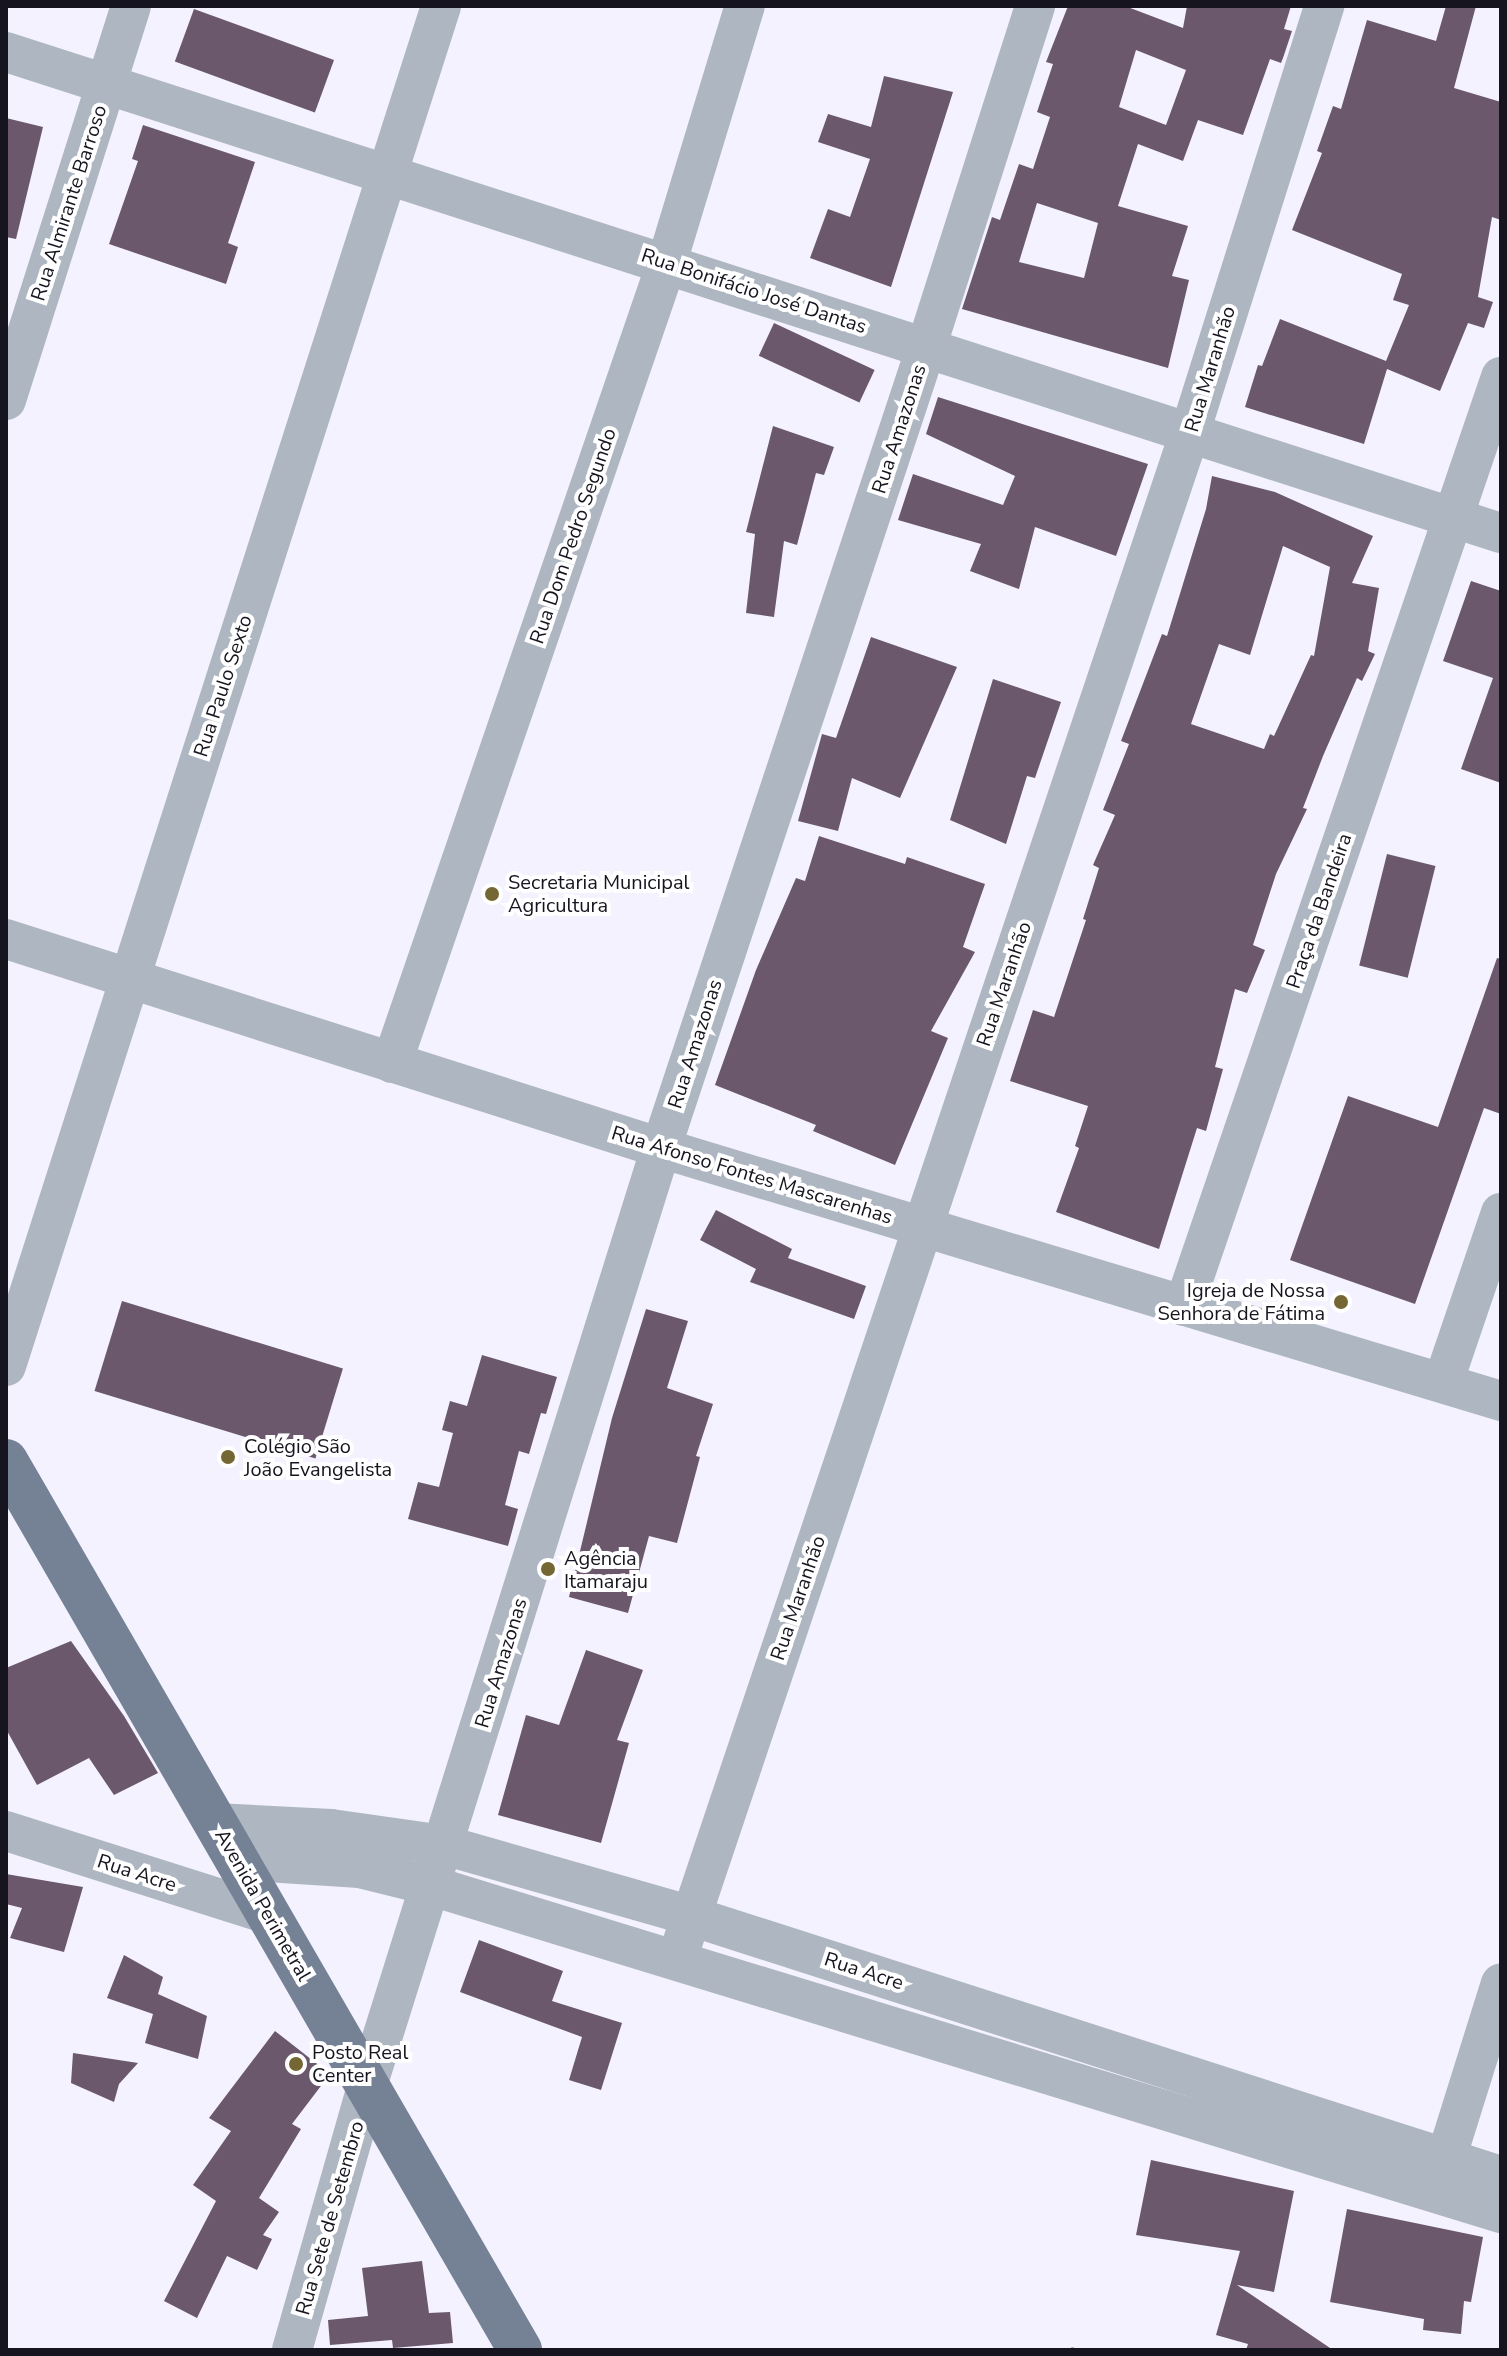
<!DOCTYPE html>
<html>
<head>
<meta charset="utf-8">
<style>
  body { margin:0 }
  #map { position:relative; width:1507px; height:2356px; overflow:hidden; background:#f3f2fe; font-family:"Nunito Sans",sans-serif }
  div>[style] { position:absolute }
  [style*='--x'] { left:calc(var(--x)*1px); top:calc(var(--y)*1px); width:calc(var(--w)*1px); rotate:calc(var(--a)*1deg) }
  .building>* { inset:0; background:#6b586d; transform-origin:0 0 }
  .path>* { height:5px; margin-top:-2.5px; transform-origin:0; background:repeating-linear-gradient(90deg,#a09ea9 0 6px,transparent 0 12px) }
  .minor>* { height:40px; margin:-20px; padding:0 20px; transform-origin:20px; border-radius:20px; background:#aeb6c1 }
  .major>* { height:44px; margin:-22px; padding:0 22px; transform-origin:22px; border-radius:22px; background:#758296 }
  .dots>* { width:22px; height:22px; translate:-50% -50%; box-sizing:border-box; border:4px solid #fff; border-radius:50% }
  span { translate:-50% -50%; white-space:nowrap; text-align:center; line-height:1.15; -webkit-text-stroke:8px #fff; paint-order:stroke }
  .street-label { font-size:20px; color:#16141e }
  .poi-label { font-size:20px; color:#16141e }
  .left { translate:0 -50%; text-align:left }
  .right { translate:-100% -50%; text-align:right }
  .frame { position:absolute; inset:0; border:8px solid #16141e; pointer-events:none }
</style>
</head>
<body>
<div id="map">
  <div class="building">
    <div style="clip-path:polygon(evenodd,1068px 6px,1125px 6px,1183px 28px,1187px 6px,1291px 6px,1284px 29px,1292px 31px,1283px 58px,1281px 63px,1270px 59px,1243px 135px,1198px 120px,1183px 161px,1138px 144px,1118px 206px,1188px 226px,1172px 276px,1189px 280px,1168px 368px,962px 309px,992px 217px,1000px 220px,1019px 164px,1033px 169px,1050px 117px,1037px 112px,1053px 64px,1046px 62px,1068px 6px,1136px 50px,1186px 70px,1166px 125px,1119px 107px,1136px 50px,1068px 6px,1037px 203px,1098px 223px,1084px 278px,1019px 262px,1037px 203px)"></div>
    <div style="clip-path:polygon(1446px 6px,1476px 6px,1454px 88px,1501px 102px,1501px 220px,1492px 217px,1478px 297px,1493px 302px,1484px 328px,1468px 323px,1440px 391px,1387px 369px,1364px 444px,1245px 407px,1258px 365px,1262px 366px,1280px 319px,1386px 361px,1409px 305px,1393px 300px,1402px 274px,1292px 230px,1322px 153px,1317px 151px,1333px 106px,1341px 109px,1367px 20px,1436px 41px)"></div>
    <div style="left:194px;top:9px;width:149px;height:56px;rotate:20deg"></div>
    <div style="clip-path:polygon(884px 76px,953px 92px,891px 287px,810px 258px,828px 209px,850px 217px,870px 159px,818px 142px,828px 114px,871px 127px)"></div>
    <div style="clip-path:polygon(6px 118px,43px 127px,16px 239px,6px 237px)"></div>
    <div style="clip-path:polygon(143px 125px,255px 162px,228px 243px,238px 247px,226px 284px,109px 244px,138px 161px,132px 159px)"></div>
    <div style="left:774px;top:323px;width:111px;height:36px;rotate:25deg"></div>
    <div style="clip-path:polygon(938px 397px,1148px 464px,1116px 556px,1035px 527px,1019px 589px,970px 571px,981px 544px,898px 520px,913px 474px,1003px 505px,1015px 476px,926px 434px)"></div>
    <div style="clip-path:polygon(773px 426px,834px 447px,824px 475px,816px 473px,797px 545px,784px 541px,774px 617px,746px 613px,755px 534px,746px 532px)"></div>
    <div style="clip-path:polygon(evenodd,1212px 476px,1275px 492px,1373px 536px,1352px 583px,1379px 588px,1368px 651px,1375px 654px,1362px 681px,1357px 678px,1323px 756px,1303px 808px,1307px 809px,1276px 874px,1253px 945px,1265px 950px,1247px 993px,1235px 989px,1215px 1067px,1223px 1069px,1206px 1131px,1197px 1128px,1159px 1249px,1056px 1212px,1079px 1148px,1075px 1146px,1088px 1106px,1010px 1081px,1033px 1010px,1054px 1017px,1086px 920px,1083px 919px,1099px 868px,1093px 865px,1115px 815px,1103px 810px,1129px 744px,1121px 741px,1162px 634px,1167px 636px,1206px 509px,1212px 476px,1283px 546px,1330px 567px,1314px 656px,1311px 655px,1274px 736px,1270px 734px,1264px 749px,1191px 724px,1219px 644px,1250px 655px,1283px 546px)"></div>
    <div style="clip-path:polygon(1471px 581px,1501px 591px,1501px 783px,1461px 769px,1493px 678px,1443px 661px)"></div>
    <div style="clip-path:polygon(871px 637px,957px 667px,900px 798px,852px 778px,838px 831px,798px 821px,822px 734px,836px 738px)"></div>
    <div style="clip-path:polygon(993px 679px,1061px 702px,1035px 778px,1027px 776px,1006px 844px,950px 820px)"></div>
    <div style="clip-path:polygon(819px 836px,905px 864px,907px 857px,985px 884px,963px 947px,975px 952px,931px 1031px,948px 1038px,895px 1165px,813px 1131px,816px 1125px,715px 1085px,756px 970px,796px 878px,805px 881px)"></div>
    <div style="left:1387px;top:854px;width:50px;height:115px;rotate:14deg"></div>
    <div style="clip-path:polygon(1497px 958px,1501px 959px,1501px 1114px,1484px 1108px,1415px 1304px,1290px 1260px,1348px 1096px,1438px 1127px)"></div>
    <div style="clip-path:polygon(716px 1210px,792px 1249px,788px 1258px,866px 1286px,854px 1319px,750px 1282px,756px 1269px,700px 1240px)"></div>
    <div style="left:122px;top:1301px;width:231px;height:94px;rotate:17deg"></div>
    <div style="clip-path:polygon(646px 1309px,688px 1321px,667px 1388px,713px 1404px,696px 1456px,700px 1457px,677px 1543px,649px 1536px,628px 1613px,569px 1597px,612px 1418px)"></div>
    <div style="clip-path:polygon(482px 1355px,557px 1377px,546px 1414px,541px 1413px,529px 1454px,519px 1451px,505px 1505px,518px 1509px,508px 1546px,408px 1519px,418px 1482px,439px 1487px,453px 1433px,442px 1430px,450px 1401px,467px 1406px)"></div>
    <div style="clip-path:polygon(71px 1641px,124px 1716px,158px 1773px,114px 1795px,89px 1758px,37px 1785px,6px 1729px,6px 1668px)"></div>
    <div style="clip-path:polygon(586px 1650px,643px 1670px,617px 1740px,629px 1743px,601px 1843px,498px 1815px,526px 1715px,559px 1725px)"></div>
    <div style="clip-path:polygon(6px 1874px,83px 1887px,64px 1952px,10px 1938px,22px 1908px,6px 1904px)"></div>
    <div style="clip-path:polygon(479px 1940px,563px 1971px,552px 2001px,622px 2023px,601px 2090px,569px 2080px,582px 2037px,460px 1992px)"></div>
    <div style="clip-path:polygon(124px 1955px,163px 1977px,158px 1994px,207px 2016px,198px 2059px,145px 2043px,153px 2014px,107px 1998px)"></div>
    <div style="clip-path:polygon(275px 2031px,330px 2074px,292px 2124px,301px 2129px,259px 2198px,279px 2212px,263px 2235px,272px 2239px,257px 2270px,227px 2256px,197px 2318px,164px 2301px,216px 2201px,193px 2185px,231px 2131px,209px 2118px)"></div>
    <div style="clip-path:polygon(73px 2053px,138px 2063px,119px 2084px,114px 2102px,71px 2083px)"></div>
    <div style="clip-path:polygon(1151px 2160px,1294px 2191px,1274px 2292px,1237px 2285px,1333px 2350px,1246px 2350px,1248px 2344px,1216px 2335px,1240px 2251px,1136px 2235px)"></div>
    <div style="clip-path:polygon(1347px 2209px,1483px 2237px,1471px 2302px,1464px 2301px,1461px 2334px,1423px 2330px,1424px 2319px,1330px 2302px)"></div>
    <div style="clip-path:polygon(422px 2261px,429px 2313px,450px 2312px,453px 2343px,393px 2348px,392px 2340px,330px 2345px,328px 2320px,368px 2316px,362px 2268px)"></div>
  </div>
  <div class="path">
    <div style="--x:1071;--y:2347;--w:3;--a:72"></div>
  </div>
  <div class="minor">
    <div style="--x:6;--y:52;--w:1570;--a:17.84"></div>
    <div style="--x:6;--y:400;--w:413;--a:-72.4"></div>
    <div style="--x:6;--y:939;--w:688;--a:17.7"></div>
    <div style="--x:661;--y:1148;--w:877;--a:16.76"></div>
    <div style="--x:392;--y:1063;--w:847;--a:-71.05"></div>
    <div style="--x:667;--y:262;--w:268;--a:-73.1"></div>
    <div style="--x:1184;--y:1306;--w:982;--a:-71.16"></div>
    <div style="--x:6;--y:1366;--w:1428;--a:-72.26"></div>
    <div style="--x:1443;--y:1383;--w:180;--a:-71.2"></div>
    <div style="--x:215;--y:1823;--w:116;--a:3"></div>
    <div style="--x:331;--y:1829;--w:114;--a:8.1"></div>
    <div style="--x:444;--y:1845;--w:257;--a:16"></div>
    <div style="--x:691;--y:1916;--w:851;--a:17.8"></div>
    <div style="--x:6;--y:1831;--w:275;--a:17.6"></div>
    <div style="--x:237;--y:1860;--w:123;--a:3.7"></div>
    <div style="--x:360;--y:1868;--w:74;--a:14"></div>
    <div style="--x:432;--y:1886;--w:1118;--a:17.01"></div>
    <div style="--x:677;--y:1959;--w:1611;--a:-71.43"></div>
    <div style="--x:1190;--y:432;--w:447;--a:-72.5"></div>
    <div style="--x:1439;--y:2181;--w:207;--a:-72.6"></div>
    <div style="--x:292;--y:2350;--w:274;--a:-74.1"></div>
    <div style="--x:367;--y:2086;--w:983;--a:-72.6"></div>
    <div style="--x:661;--y:1148;--w:843;--a:-71.67"></div>
    <div style="--x:926;--y:348;--w:359;--a:-72.3"></div>
  </div>
  <div class="major">
    <div style="--x:6;--y:1461;--w:1027;--a:59.96"></div>
  </div>
  <div class="dots">
    <div style="left:492px;top:894px;background:#756734"></div>
    <div style="left:1341px;top:1302px;background:#756734"></div>
    <div style="left:228px;top:1457px;background:#756734"></div>
    <div style="left:548px;top:1569px;background:#756734"></div>
    <div style="left:296px;top:2064px;background:#756734"></div>
  </div>
  <div class="street-label">
    <span style="left:69px;top:203px;rotate:-72deg">Rua Almirante Barroso</span>
    <span style="left:754px;top:291px;rotate:18deg">Rua Bonifácio José Dantas</span>
    <span style="left:1210px;top:369px;rotate:-73deg">Rua Maranhão</span>
    <span style="left:899px;top:429px;rotate:-72deg">Rua Amazonas</span>
    <span style="left:573px;top:536px;rotate:-71deg">Rua Dom Pedro Segundo</span>
    <span style="left:223px;top:686px;rotate:-72deg">Rua Paulo Sexto</span>
    <span style="left:1319px;top:911px;rotate:-71deg">Praça da Bandeira</span>
    <span style="left:1004px;top:984px;rotate:-71deg">Rua Maranhão</span>
    <span style="left:695px;top:1044px;rotate:-72deg">Rua Amazonas</span>
    <span style="left:752px;top:1175px;rotate:17deg">Rua Afonso Fontes Mascarenhas</span>
    <span style="left:798px;top:1598px;rotate:-71deg">Rua Maranhão</span>
    <span style="left:501px;top:1663px;rotate:-73deg">Rua Amazonas</span>
    <span style="left:137px;top:1873px;rotate:18deg">Rua Acre</span>
    <span style="left:263px;top:1905px;rotate:60deg">Avenida Perimetral</span>
    <span style="left:864px;top:1971px;rotate:18deg">Rua Acre</span>
    <span style="left:330px;top:2218px;rotate:-74deg">Rua Sete de Setembro</span>
  </div>
  <div class="poi-label">
    <span class="left" style="left:508px;top:894px">Secretaria Municipal<br>Agricultura</span>
    <span class="right" style="left:1325px;top:1302px">Igreja de Nossa<br>Senhora de Fátima</span>
    <span class="left" style="left:244px;top:1458px">Colégio São<br>João Evangelista</span>
    <span class="left" style="left:564px;top:1570px">Agência<br>Itamaraju</span>
    <span class="left" style="left:312px;top:2064px">Posto Real<br>Center</span>
  </div>
  <div class="frame"></div>
</div>
</body>
</html>
